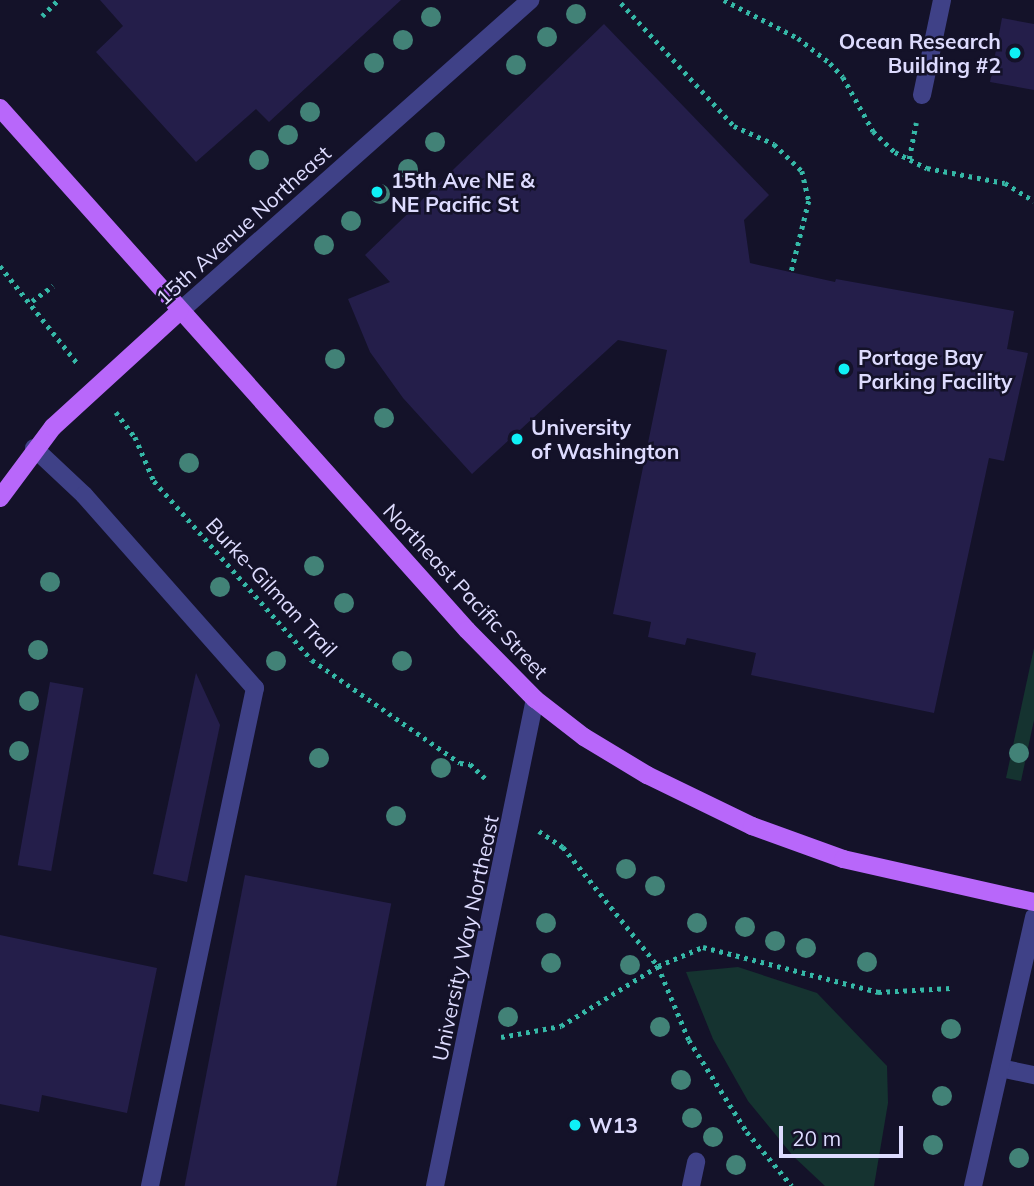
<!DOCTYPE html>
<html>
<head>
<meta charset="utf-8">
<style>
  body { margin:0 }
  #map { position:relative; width:1034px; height:1186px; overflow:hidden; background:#141229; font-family:Mulish,sans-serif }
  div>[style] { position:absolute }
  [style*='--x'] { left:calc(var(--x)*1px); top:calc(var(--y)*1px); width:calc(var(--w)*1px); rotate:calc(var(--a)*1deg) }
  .green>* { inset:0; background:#153330 }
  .building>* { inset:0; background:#241e4a; transform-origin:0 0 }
  .path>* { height:4.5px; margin-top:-2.25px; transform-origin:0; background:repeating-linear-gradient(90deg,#35b8a7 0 3.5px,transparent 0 8.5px) }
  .minor>* { height:18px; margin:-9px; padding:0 9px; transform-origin:9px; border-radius:9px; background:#3f4187 }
  .major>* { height:18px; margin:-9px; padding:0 9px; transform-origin:9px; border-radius:9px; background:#b867fa }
  .trees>* { width:20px; height:20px; margin:-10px; border-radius:50%; background:#428277 }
  .dots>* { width:19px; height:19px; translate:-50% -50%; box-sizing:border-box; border:4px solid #141229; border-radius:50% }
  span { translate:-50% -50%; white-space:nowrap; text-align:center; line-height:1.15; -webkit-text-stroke:5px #141229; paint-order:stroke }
  .poi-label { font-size:21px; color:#dddbfe; font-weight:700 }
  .right { translate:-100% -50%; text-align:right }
  .left { translate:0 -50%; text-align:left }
  .street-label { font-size:21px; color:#dddbfe }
  .scale { position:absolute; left:779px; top:1126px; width:124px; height:32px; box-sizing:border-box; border:4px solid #dddbfe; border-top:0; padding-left:9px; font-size:21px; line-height:24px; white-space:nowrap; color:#dddbfe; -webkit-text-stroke:5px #141229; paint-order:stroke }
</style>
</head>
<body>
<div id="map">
  <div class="green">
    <div style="clip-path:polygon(1034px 648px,1034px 720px,1021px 781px,1006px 778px)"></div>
    <div style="clip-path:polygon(738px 967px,817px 993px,887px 1066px,888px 1103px,874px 1186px,825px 1186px,793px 1156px,748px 1101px,713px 1039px,686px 972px)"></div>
  </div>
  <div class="building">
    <div style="clip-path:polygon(100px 0,401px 0,269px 122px,256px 109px,196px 162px,96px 52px,123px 26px)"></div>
    <div style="clip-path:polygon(1002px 18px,1034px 24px,1034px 90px,990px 82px)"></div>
    <div style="clip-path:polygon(604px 24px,769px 195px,744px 220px,750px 263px,835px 282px,836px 279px,1014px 311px,1007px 349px,1028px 353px,1004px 461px,989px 458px,934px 713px,751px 675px,756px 653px,687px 638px,685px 645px,648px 637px,651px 622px,613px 614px,667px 350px,618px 340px,472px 474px,403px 398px,370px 352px,348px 299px,390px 282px,365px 255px)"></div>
    <div style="clip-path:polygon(196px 673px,220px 725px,187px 882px,153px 874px)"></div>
    <div style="left:50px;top:682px;width:34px;height:186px;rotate:10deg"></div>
    <div style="left:245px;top:875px;width:149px;height:317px;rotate:11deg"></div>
    <div style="clip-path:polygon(0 935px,157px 968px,127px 1113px,42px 1095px,39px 1112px,0 1104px)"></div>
  </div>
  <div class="path">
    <div style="--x:724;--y:0;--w:83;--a:27.2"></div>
    <div style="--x:798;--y:38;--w:41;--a:38"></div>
    <div style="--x:830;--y:63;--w:19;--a:47"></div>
    <div style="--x:843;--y:77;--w:62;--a:60.9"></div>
    <div style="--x:873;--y:131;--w:30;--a:44"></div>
    <div style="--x:895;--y:152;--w:36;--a:27"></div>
    <div style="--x:927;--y:168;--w:79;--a:10.9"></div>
    <div style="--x:1005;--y:183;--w:34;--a:32"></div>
    <div style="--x:621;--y:3;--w:167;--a:47.4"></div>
    <div style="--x:734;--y:126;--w:44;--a:24.2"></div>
    <div style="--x:774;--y:144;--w:39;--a:44"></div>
    <div style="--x:802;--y:171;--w:31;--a:77"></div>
    <div style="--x:809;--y:201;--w:74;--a:104"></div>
    <div style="--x:42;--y:16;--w:23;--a:-45"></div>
    <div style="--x:909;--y:159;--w:37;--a:-79"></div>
    <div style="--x:0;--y:266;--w:125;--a:51.5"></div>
    <div style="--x:32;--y:301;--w:26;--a:-36"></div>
    <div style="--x:116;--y:412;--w:31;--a:53"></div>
    <div style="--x:135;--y:437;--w:48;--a:66.6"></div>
    <div style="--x:154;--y:481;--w:239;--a:48.6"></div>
    <div style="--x:312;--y:660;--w:180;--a:34.8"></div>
    <div style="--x:460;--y:763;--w:10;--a:6"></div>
    <div style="--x:470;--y:764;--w:25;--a:43"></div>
    <div style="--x:539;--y:831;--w:29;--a:34"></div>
    <div style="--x:563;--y:847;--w:152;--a:51.4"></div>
    <div style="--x:658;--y:966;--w:80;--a:67.3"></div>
    <div style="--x:689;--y:1040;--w:109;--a:57.8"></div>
    <div style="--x:747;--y:1132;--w:70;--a:50.2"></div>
    <div style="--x:501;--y:1037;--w:61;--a:-10.4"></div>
    <div style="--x:561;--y:1026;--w:114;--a:-31.7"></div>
    <div style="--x:658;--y:966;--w:49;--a:-22.9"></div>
    <div style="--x:703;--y:947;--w:181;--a:14.4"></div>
    <div style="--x:878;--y:992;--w:73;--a:-3.1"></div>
  </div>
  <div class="minor">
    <div style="--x:922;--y:95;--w:97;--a:-78.1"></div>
    <div style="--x:179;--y:312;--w:470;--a:-41.6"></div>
    <div style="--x:34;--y:448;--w:69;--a:43.2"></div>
    <div style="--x:84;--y:495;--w:258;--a:48.5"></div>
    <div style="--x:255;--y:688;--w:509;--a:101.91"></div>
    <div style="--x:1000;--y:1068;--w:35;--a:12"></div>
    <div style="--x:435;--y:1186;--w:497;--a:-78.4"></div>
    <div style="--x:691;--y:1186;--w:25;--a:-78"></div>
    <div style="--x:973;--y:1186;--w:276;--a:-77.2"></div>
  </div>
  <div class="major">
    <div style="--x:0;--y:108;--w:700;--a:48.18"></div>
    <div style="--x:467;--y:630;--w:97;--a:45.4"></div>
    <div style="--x:535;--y:699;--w:62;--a:37.8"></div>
    <div style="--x:584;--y:737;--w:74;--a:31.1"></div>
    <div style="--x:647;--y:775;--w:117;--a:25.9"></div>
    <div style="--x:752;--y:826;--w:97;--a:19.9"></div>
    <div style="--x:843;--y:859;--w:196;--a:12.7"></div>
    <div style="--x:0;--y:498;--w:89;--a:-53.3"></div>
    <div style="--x:53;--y:427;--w:171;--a:-42.4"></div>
  </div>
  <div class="trees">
    <div style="left:576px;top:14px"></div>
    <div style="left:431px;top:17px"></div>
    <div style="left:547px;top:37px"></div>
    <div style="left:403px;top:40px"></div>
    <div style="left:374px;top:63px"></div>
    <div style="left:516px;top:65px"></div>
    <div style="left:310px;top:112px"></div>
    <div style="left:288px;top:135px"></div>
    <div style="left:435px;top:142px"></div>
    <div style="left:259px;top:160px"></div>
    <div style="left:408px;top:169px"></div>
    <div style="left:380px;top:194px"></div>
    <div style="left:351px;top:221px"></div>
    <div style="left:324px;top:245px"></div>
    <div style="left:335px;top:359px"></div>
    <div style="left:384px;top:418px"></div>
    <div style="left:189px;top:463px"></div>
    <div style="left:314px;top:566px"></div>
    <div style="left:50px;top:582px"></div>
    <div style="left:220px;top:587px"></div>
    <div style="left:344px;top:603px"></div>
    <div style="left:38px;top:650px"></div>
    <div style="left:276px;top:661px"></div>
    <div style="left:402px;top:661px"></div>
    <div style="left:29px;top:701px"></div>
    <div style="left:19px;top:751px"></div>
    <div style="left:1019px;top:753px"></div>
    <div style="left:319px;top:758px"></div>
    <div style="left:441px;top:768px"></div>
    <div style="left:396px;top:816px"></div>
    <div style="left:626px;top:869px"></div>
    <div style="left:655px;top:886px"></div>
    <div style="left:546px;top:923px"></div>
    <div style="left:697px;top:923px"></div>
    <div style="left:745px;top:927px"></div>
    <div style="left:775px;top:941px"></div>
    <div style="left:806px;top:948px"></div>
    <div style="left:867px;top:962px"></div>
    <div style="left:551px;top:963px"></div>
    <div style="left:630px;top:965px"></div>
    <div style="left:508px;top:1017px"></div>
    <div style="left:660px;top:1027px"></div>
    <div style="left:951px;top:1029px"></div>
    <div style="left:681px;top:1080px"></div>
    <div style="left:942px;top:1096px"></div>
    <div style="left:692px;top:1118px"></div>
    <div style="left:713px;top:1137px"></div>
    <div style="left:933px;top:1145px"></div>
    <div style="left:1019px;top:1158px"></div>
    <div style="left:736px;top:1165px"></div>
  </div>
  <div class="dots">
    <div style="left:1015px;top:53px;background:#0ff0f6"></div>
    <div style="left:377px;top:192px;background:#0ff0f6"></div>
    <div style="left:844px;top:369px;background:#0ff0f6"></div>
    <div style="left:517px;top:439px;background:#0ff0f6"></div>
    <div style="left:575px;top:1125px;background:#0ff0f6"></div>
  </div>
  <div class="poi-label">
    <span class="right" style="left:1001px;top:53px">Ocean Research<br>Building #2</span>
    <span class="left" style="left:391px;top:192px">15th Ave NE &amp;<br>NE Pacific St</span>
    <span class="left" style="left:858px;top:369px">Portage Bay<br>Parking Facility</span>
    <span class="left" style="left:531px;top:439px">University<br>of Washington</span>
    <span class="left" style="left:589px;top:1125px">W13</span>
  </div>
  <div class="street-label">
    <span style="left:243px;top:225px;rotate:-42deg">15th Avenue Northeast</span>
    <span style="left:272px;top:587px;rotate:47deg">Burke-Gilman Trail</span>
    <span style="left:466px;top:591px;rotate:47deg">Northeast Pacific Street</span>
    <span style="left:465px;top:938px;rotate:-78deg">University Way Northeast</span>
  </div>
  <div class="scale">20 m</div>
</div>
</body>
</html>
